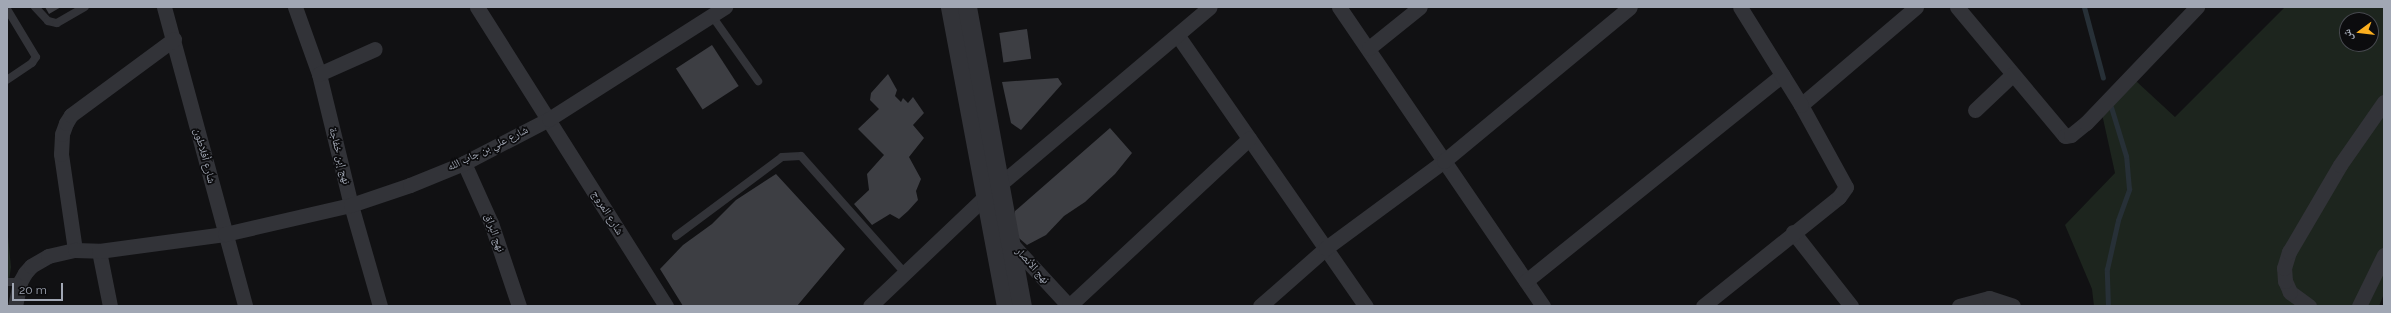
<!DOCTYPE html>
<html>
<head>
<meta charset="utf-8">
<style>
  body { margin:0 }
  #map { position:relative; width:2391px; height:313px; overflow:hidden; background:#111113; font-family:Raleway,"Noto Naskh Arabic",sans-serif }
  div>[style] { position:absolute }
  [style*='--x'] { left:calc(var(--x)*1px); top:calc(var(--y)*1px); width:calc(var(--w)*1px); rotate:calc(var(--a)*1deg) }
  .green>* { inset:0; background:#1d251e }
  .stream>* { height:5px; margin:-2.5px; padding:0 2.5px; transform-origin:2.5px; border-radius:2.5px; background:#273037 }
  .building>* { inset:0; background:#3d3e43; transform-origin:0 0 }
  .service>* { height:8px; margin:-4px; padding:0 4px; transform-origin:4px; border-radius:4px; background:#323338 }
  .minor>* { height:15px; margin:-7.5px; padding:0 7.5px; transform-origin:7.5px; border-radius:7.5px; background:#323338 }
  .tertiary>* { height:19px; margin:-9.5px; padding:0 9.5px; transform-origin:9.5px; border-radius:9.5px; background:#323338 }
  span { translate:-50% -50%; white-space:nowrap; text-align:center; line-height:1.15; -webkit-text-stroke:3.5px #0c0c0e; paint-order:stroke }
  .street-label { font-size:11px; color:#a1a7b4 }
  .frame { position:absolute; inset:0; border:8px solid #a1a7b4; pointer-events:none }
  .north { position:absolute; left:2339px; top:12px; width:40px; height:40px; box-sizing:border-box; background:#0c0c0e; border:1px solid #484a50; border-radius:50%; rotate:255deg; font-size:11px; font-weight:700; line-height:16px; text-align:center; color:#a1a7b4 }
  .north::after { content:''; display:block; margin:auto; width:14px; height:18px; background:#fcaf1f; clip-path:polygon(50% 0,100% 100%,50% 72%,0 100%) }
  .scale { position:absolute; left:12px; top:283px; width:51px; height:18px; box-sizing:border-box; border:2px solid #a1a7b4; border-top:0; padding-left:5px; font-size:12px; line-height:14px; white-space:nowrap; color:#a1a7b4; -webkit-text-stroke:3px #0c0c0e; paint-order:stroke }
</style>
</head>
<body>
<div id="map">
  <div class="green">
    <div style="clip-path:polygon(evenodd,2285px 7px,2384px 7px,2384px 294px,2379px 306px,2094px 306px,2092px 289px,2065px 225px,2115px 173px,2102px 114px,2136px 81px,2175px 117px,2285px 7px,2347px 20px,2371px 20px,2371px 44px,2347px 44px,2347px 20px)"></div>
    <div style="clip-path:polygon(7px 226px,11px 267px,7px 294px)"></div>
  </div>
  <div class="stream">
    <div style="--x:2084;--y:7;--w:73;--a:75"></div>
    <div style="--x:2108;--y:306;--w:37;--a:-92"></div>
    <div style="--x:2107;--y:269;--w:50;--a:-77.3"></div>
    <div style="--x:2118;--y:220;--w:33;--a:-70"></div>
    <div style="--x:2129;--y:189;--w:33;--a:-95"></div>
    <div style="--x:2126;--y:156;--w:51;--a:-107"></div>
  </div>
  <div class="building">
    <div style="clip-path:polygon(45px 7px,61px 7px,49px 14px)"></div>
    <div style="left:1027px;top:29px;width:30px;height:28px;rotate:82deg"></div>
    <div style="left:712px;top:45px;width:49px;height:43px;rotate:57deg"></div>
    <div style="clip-path:polygon(888px 74px,897px 90px,895px 96px,901px 102px,903px 98px,908px 103px,913px 97px,924px 113px,913px 125px,924px 138px,909px 157px,921px 179px,916px 191px,918px 200px,908px 211px,899px 219px,890px 214px,872px 225px,854px 204px,869px 190px,867px 174px,884px 155px,858px 129px,879px 109px,870px 100px,871px 93px)"></div>
    <div style="clip-path:polygon(1058px 78px,1062px 84px,1021px 130px,1011px 123px,1002px 82px)"></div>
    <div style="clip-path:polygon(1110px 128px,1132px 153px,1115px 174px,1085px 202px,1064px 216px,1046px 235px,1027px 245px,1013px 233px,1015px 211px)"></div>
    <div style="clip-path:polygon(776px 174px,845px 249px,797px 306px,683px 306px,660px 269px,683px 245px,712px 224px,736px 200px)"></div>
  </div>
  <div class="service">
    <div style="--x:35;--y:7;--w:19;--a:47"></div>
    <div style="--x:48;--y:21;--w:9;--a:13"></div>
    <div style="--x:57;--y:23;--w:32;--a:-30"></div>
    <div style="--x:7;--y:9;--w:56;--a:58.9"></div>
    <div style="--x:36;--y:57;--w:7;--a:124"></div>
    <div style="--x:32;--y:63;--w:30;--a:146"></div>
    <div style="--x:712;--y:16;--w:80;--a:54.7"></div>
    <div style="--x:676;--y:236;--w:132;--a:-36.7"></div>
    <div style="--x:782;--y:157;--w:19;--a:-3"></div>
    <div style="--x:801;--y:156;--w:155;--a:48.4"></div>
    <div style="--x:7;--y:282;--w:13;--a:0"></div>
  </div>
  <div class="minor">
    <div style="--x:164;--y:7;--w:310;--a:74.8"></div>
    <div style="--x:295;--y:7;--w:71;--a:70.3"></div>
    <div style="--x:319;--y:74;--w:135;--a:76.3"></div>
    <div style="--x:351;--y:205;--w:105;--a:74"></div>
    <div style="--x:477;--y:7;--w:354;--a:57.7"></div>
    <div style="--x:1339;--y:7;--w:362;--a:55.7"></div>
    <div style="--x:1957;--y:7;--w:168;--a:50.1"></div>
    <div style="--x:2065;--y:136;--w:6;--a:-9"></div>
    <div style="--x:2071;--y:135;--w:19;--a:-39"></div>
    <div style="--x:2086;--y:123;--w:161;--a:-46.3"></div>
    <div style="--x:1178;--y:36;--w:329;--a:55.2"></div>
    <div style="--x:1369;--y:48;--w:65;--a:-38.8"></div>
    <div style="--x:319;--y:74;--w:61;--a:-24.1"></div>
    <div style="--x:1801;--y:105;--w:151;--a:-40.4"></div>
    <div style="--x:1975;--y:110;--w:52;--a:-43.5"></div>
    <div style="--x:464;--y:163;--w:66;--a:65.8"></div>
    <div style="--x:491;--y:223;--w:88;--a:71.4"></div>
    <div style="--x:1793;--y:232;--w:94;--a:51.9"></div>
    <div style="--x:1008;--y:240;--w:90;--a:47.3"></div>
    <div style="--x:75;--y:250;--w:97;--a:-98.3"></div>
    <div style="--x:61;--y:154;--w:20;--a:-87"></div>
    <div style="--x:62;--y:134;--w:12;--a:-70"></div>
    <div style="--x:66;--y:123;--w:9;--a:-58"></div>
    <div style="--x:71;--y:115;--w:128;--a:-36.4"></div>
    <div style="--x:99;--y:251;--w:56;--a:78.7"></div>
    <div style="--x:1526;--y:281;--w:329;--a:-38.8"></div>
    <div style="--x:15;--y:306;--w:25;--a:-78"></div>
    <div style="--x:20;--y:282;--w:10;--a:-61"></div>
    <div style="--x:25;--y:273;--w:9;--a:-49"></div>
    <div style="--x:31;--y:266;--w:20;--a:-30"></div>
    <div style="--x:48;--y:256;--w:28;--a:-13"></div>
    <div style="--x:75;--y:250;--w:24;--a:2"></div>
    <div style="--x:99;--y:251;--w:127;--a:-7.7"></div>
    <div style="--x:225;--y:234;--w:129;--a:-13"></div>
    <div style="--x:351;--y:205;--w:62;--a:-18.7"></div>
    <div style="--x:410;--y:185;--w:58;--a:-22.2"></div>
    <div style="--x:464;--y:163;--w:96;--a:-27.4"></div>
    <div style="--x:549;--y:119;--w:209;--a:-32.5"></div>
    <div style="--x:870;--y:306;--w:158;--a:-43.5"></div>
    <div style="--x:985;--y:197;--w:294;--a:-40.2"></div>
    <div style="--x:1069;--y:306;--w:246;--a:-42.9"></div>
    <div style="--x:1260;--y:306;--w:88;--a:-41.3"></div>
    <div style="--x:1326;--y:248;--w:147;--a:-36.4"></div>
    <div style="--x:1444;--y:161;--w:241;--a:-39.6"></div>
    <div style="--x:1703;--y:306;--w:174;--a:-38.7"></div>
    <div style="--x:1839;--y:197;--w:12;--a:-55"></div>
    <div style="--x:1846;--y:187;--w:94;--a:-118.8"></div>
    <div style="--x:1801;--y:105;--w:115;--a:-121.9"></div>
    <div style="--x:1959;--y:306;--w:31;--a:-15"></div>
    <div style="--x:1989;--y:298;--w:25;--a:18"></div>
    <div style="--x:2309;--y:306;--w:24;--a:-144"></div>
    <div style="--x:2290;--y:292;--w:12;--a:-114"></div>
    <div style="--x:2285;--y:281;--w:13;--a:-94"></div>
    <div style="--x:2284;--y:268;--w:17;--a:-73"></div>
    <div style="--x:2289;--y:252;--w:101;--a:-59.6"></div>
    <div style="--x:2340;--y:165;--w:77;--a:-55.1"></div>
    <div style="--x:2359;--y:306;--w:57;--a:-63.9"></div>
  </div>
  <div class="tertiary">
    <div style="--x:950;--y:7;--w:304;--a:79.4"></div>
    <div style="--x:967;--y:7;--w:304;--a:79.6"></div>
  </div>
  <div class="street-label">
    <span style="left:488px;top:149px;rotate:-26deg">شارع علي بن جاب الله</span>
    <span style="left:204px;top:156px;rotate:75deg">شارع أفلاطون</span>
    <span style="left:339px;top:156px;rotate:76deg">نهج إبن خفاجة</span>
    <span style="left:607px;top:213px;rotate:58deg">شارع المروج</span>
    <span style="left:494px;top:233px;rotate:70deg">نهج البراق</span>
    <span style="left:1032px;top:266px;rotate:48deg">نهج الأنصار</span>
  </div>
  <div class="frame"></div>
  <div class="north">ش</div>
  <div class="scale">20 m</div>
</div>
</body>
</html>
